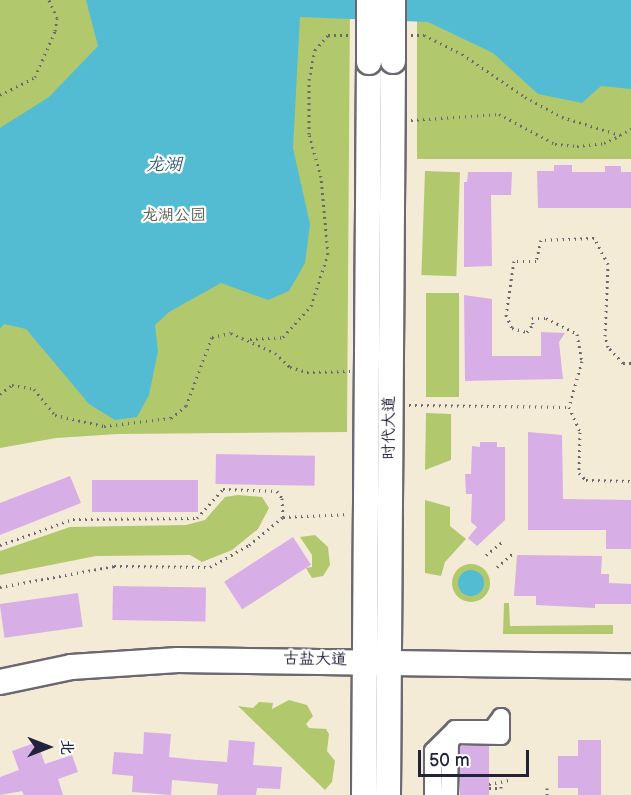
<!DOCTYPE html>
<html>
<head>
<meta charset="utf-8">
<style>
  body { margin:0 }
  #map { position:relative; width:631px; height:795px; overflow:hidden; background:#f3ebd6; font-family:"Balsamiq Sans","LXGW WenKai TC",sans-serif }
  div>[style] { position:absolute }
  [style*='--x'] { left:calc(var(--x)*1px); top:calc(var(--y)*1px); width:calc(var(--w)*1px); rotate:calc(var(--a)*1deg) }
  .green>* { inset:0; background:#b2c86d; transform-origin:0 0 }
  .round { border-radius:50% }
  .water>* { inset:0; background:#54bcd2 }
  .building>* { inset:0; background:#d7aee5; transform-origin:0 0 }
  .path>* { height:3px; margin-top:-1.5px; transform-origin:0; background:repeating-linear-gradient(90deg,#6b6871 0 1.5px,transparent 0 6px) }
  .roads { filter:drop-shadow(2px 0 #6b6871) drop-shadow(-2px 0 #6b6871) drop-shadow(0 2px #6b6871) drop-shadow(0 -2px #6b6871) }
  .street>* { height:16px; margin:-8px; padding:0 8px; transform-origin:8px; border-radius:8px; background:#fff }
  .secondary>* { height:24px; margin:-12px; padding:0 12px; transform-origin:12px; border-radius:12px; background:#fff }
  .bridges { filter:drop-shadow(2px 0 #6b6871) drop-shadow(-2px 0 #6b6871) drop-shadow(0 2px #6b6871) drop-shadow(0 -2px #6b6871) }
  .secondary-bridge>* { height:24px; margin:-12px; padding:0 12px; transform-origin:12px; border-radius:12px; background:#fff }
  span { translate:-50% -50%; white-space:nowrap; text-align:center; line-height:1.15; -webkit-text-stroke:4.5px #fff; paint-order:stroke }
  .park-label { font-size:16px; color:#545c4c }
  .street-label { font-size:16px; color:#22223b }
  .water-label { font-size:18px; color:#366077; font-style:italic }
  .north { position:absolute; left:18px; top:717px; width:60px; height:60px; -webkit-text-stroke:4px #fff; paint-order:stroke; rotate:90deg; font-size:16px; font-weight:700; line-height:24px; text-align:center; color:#22223b }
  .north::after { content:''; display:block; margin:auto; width:21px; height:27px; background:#22223b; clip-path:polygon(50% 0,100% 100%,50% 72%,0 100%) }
  .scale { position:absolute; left:418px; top:750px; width:111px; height:27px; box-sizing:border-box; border:3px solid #22223b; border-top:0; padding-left:8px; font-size:18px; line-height:21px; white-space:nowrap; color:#22223b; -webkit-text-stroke:4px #fff; paint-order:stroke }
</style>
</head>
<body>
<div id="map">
  <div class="green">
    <div style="clip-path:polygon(0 0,350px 0,347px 432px,118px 434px,56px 438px,0 448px)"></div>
    <div style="left:417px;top:0;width:214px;height:159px"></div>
    <div style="left:425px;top:171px;width:35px;height:104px;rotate:2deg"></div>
    <div style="left:426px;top:293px;width:33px;height:104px"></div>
    <div style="clip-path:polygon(426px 413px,451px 414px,451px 460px,425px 470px)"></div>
    <div style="clip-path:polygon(238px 495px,262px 497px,269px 508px,258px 529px,232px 550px,202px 562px,190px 555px,96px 556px,0 575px,0 551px,70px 527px,186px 525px,205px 520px,225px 497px)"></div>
    <div style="clip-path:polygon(425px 500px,450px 507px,450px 526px,466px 539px,445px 562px,441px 576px,425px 573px)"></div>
    <div style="clip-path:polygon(315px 535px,328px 547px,330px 565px,323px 576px,312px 578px,306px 568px,312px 567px,312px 555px,300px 537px)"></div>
    <div class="round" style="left:452px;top:564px;width:38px;height:38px"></div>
    <div style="clip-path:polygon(504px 603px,509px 603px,510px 626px,613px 625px,613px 634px,503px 634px)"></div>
    <div style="clip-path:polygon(289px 700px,307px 705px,313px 716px,306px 724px,309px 728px,326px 729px,329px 734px,327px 751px,335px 761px,332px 782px,325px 790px,238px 706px,253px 708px,259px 702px,273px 703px,272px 709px)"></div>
  </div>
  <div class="water">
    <div style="clip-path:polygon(86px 0,631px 0,631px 89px,601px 86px,582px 103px,538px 94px,493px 53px,428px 22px,300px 17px,293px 148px,310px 224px,305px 263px,289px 291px,268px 300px,221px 283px,169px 312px,155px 325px,158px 351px,149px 395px,137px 417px,115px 420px,89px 404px,26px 329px,4px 324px,0 329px,0 128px,49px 97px,98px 46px)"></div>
    <div class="round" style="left:458px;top:570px;width:26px;height:26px"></div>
  </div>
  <div class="building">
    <div style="clip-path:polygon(554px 165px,572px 165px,572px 172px,605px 172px,605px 166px,621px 166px,621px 172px,631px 172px,631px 208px,538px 208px,537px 171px,554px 171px)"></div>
    <div style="clip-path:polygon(468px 172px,512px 172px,511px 195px,491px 195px,492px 266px,464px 267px,464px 182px,467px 182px)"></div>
    <div style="clip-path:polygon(464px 295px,492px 299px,492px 356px,541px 356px,541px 332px,565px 333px,559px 342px,563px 379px,465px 381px)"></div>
    <div style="clip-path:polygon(528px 432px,562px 435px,563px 499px,631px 500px,631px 549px,606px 549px,606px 530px,528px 530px)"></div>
    <div style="clip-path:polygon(480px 442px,497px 442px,497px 447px,505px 447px,505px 520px,477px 546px,468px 538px,477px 527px,471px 522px,472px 494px,466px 494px,465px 474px,471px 474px,472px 446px,480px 447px)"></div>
    <div style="left:216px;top:454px;width:99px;height:30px;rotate:1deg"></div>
    <div style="clip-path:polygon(70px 476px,81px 503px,0 535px,0 503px)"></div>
    <div style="left:92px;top:480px;width:106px;height:32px"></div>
    <div style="left:293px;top:537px;width:33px;height:82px;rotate:57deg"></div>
    <div style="clip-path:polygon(517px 555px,602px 556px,601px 574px,609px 574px,609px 583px,631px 584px,631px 604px,595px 604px,595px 608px,536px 605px,536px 596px,514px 596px)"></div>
    <div style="left:113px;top:586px;width:93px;height:34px;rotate:1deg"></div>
    <div style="left:78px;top:593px;width:34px;height:79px;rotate:82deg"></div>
    <div style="clip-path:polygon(144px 732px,171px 734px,169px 757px,197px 760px,227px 762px,229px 740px,255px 742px,253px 765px,282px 767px,280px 789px,257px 788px,256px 795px,217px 795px,218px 784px,172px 780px,171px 795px,132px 792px,133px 776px,112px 774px,114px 752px,143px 754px)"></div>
    <div style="clip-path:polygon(578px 740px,601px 740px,601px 795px,578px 795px,578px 788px,558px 788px,558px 756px,578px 756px)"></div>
    <div style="clip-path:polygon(37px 742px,45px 764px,72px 755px,78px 772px,58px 779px,63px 795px,24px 795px,22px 791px,0 795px,0 777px,19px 770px,12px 751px)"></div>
    <div style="left:460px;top:746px;width:29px;height:49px"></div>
  </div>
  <div class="path">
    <div style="--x:411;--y:35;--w:13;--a:0"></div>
    <div style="--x:424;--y:35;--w:42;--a:26.6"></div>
    <div style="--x:462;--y:54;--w:76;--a:34.3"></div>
    <div style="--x:525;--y:97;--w:42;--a:28.4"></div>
    <div style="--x:562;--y:117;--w:61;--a:17.2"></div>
    <div style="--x:620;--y:135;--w:13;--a:-29"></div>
    <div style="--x:0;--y:95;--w:39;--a:-27"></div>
    <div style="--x:35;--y:77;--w:50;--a:-66.5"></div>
    <div style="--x:55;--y:31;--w:13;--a:-81"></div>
    <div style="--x:57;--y:18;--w:20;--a:-114"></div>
    <div style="--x:411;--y:120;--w:88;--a:-3.9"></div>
    <div style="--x:499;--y:114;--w:64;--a:28.2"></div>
    <div style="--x:555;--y:144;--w:22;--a:5"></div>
    <div style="--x:577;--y:146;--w:27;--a:-6"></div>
    <div style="--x:604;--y:143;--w:17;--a:-25"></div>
    <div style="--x:250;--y:339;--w:33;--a:-3"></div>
    <div style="--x:283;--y:337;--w:42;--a:-47.9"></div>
    <div style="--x:311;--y:306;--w:55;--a:-71.9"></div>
    <div style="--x:328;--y:254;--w:77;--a:-95.2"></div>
    <div style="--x:321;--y:177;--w:45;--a:-105.6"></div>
    <div style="--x:309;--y:134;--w:54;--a:-90"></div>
    <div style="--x:309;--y:80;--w:31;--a:-79"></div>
    <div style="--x:315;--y:50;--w:20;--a:-49"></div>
    <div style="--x:328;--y:35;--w:22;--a:0"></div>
    <div style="--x:631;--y:363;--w:8;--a:180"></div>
    <div style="--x:623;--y:363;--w:22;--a:-133"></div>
    <div style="--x:608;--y:347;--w:11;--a:-105"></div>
    <div style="--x:605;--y:336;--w:72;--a:-87.6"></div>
    <div style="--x:608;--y:264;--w:30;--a:-118"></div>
    <div style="--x:594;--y:238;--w:53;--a:177.8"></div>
    <div style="--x:541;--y:240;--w:22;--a:103"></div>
    <div style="--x:536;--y:261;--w:22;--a:180"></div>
    <div style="--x:514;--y:261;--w:55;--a:98.4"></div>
    <div style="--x:506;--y:315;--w:14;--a:65"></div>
    <div style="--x:512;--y:328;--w:16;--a:15"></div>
    <div style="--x:527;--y:332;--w:10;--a:-53"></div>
    <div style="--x:533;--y:324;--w:6;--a:-99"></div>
    <div style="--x:532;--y:318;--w:14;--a:0"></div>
    <div style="--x:546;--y:318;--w:35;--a:27"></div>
    <div style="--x:577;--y:334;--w:27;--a:80"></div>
    <div style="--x:582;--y:361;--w:48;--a:105.8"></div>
    <div style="--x:569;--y:407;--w:27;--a:66"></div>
    <div style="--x:580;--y:432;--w:41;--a:91.4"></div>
    <div style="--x:579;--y:473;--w:10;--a:45"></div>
    <div style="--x:586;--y:480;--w:45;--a:1.3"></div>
    <div style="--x:0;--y:394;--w:15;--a:-37"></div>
    <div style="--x:12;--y:385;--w:22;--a:10"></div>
    <div style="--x:34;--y:389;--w:33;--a:51"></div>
    <div style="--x:55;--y:415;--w:50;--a:12.7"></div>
    <div style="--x:104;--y:426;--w:67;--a:-6.8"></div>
    <div style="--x:171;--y:418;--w:19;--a:-39"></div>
    <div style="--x:186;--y:406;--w:74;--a:-69.4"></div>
    <div style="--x:212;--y:337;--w:19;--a:-12"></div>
    <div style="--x:231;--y:333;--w:48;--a:24.4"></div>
    <div style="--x:275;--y:353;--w:21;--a:43"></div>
    <div style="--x:290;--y:367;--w:18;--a:16"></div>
    <div style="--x:307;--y:372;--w:43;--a:-1.3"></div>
    <div style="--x:409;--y:405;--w:160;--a:0.7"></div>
    <div style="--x:0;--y:545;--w:77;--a:-19.6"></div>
    <div style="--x:73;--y:519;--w:124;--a:-0.5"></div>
    <div style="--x:197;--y:518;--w:39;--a:-48"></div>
    <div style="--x:223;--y:489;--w:54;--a:2.1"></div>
    <div style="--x:277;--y:491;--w:9;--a:54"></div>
    <div style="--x:282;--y:498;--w:19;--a:87"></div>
    <div style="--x:486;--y:555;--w:22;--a:-39"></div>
    <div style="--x:497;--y:567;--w:23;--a:-41"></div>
    <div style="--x:0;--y:587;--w:116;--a:-10.4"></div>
    <div style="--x:114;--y:566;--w:96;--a:0.6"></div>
    <div style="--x:210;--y:567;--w:45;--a:-29.4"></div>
    <div style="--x:249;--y:545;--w:44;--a:-39.5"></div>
    <div style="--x:283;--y:517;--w:66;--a:-2.6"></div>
    <div style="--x:489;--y:784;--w:20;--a:-11"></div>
    <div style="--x:489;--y:788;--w:12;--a:0"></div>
    <div style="--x:501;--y:788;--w:3;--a:-90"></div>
    <div style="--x:547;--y:795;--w:7;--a:-90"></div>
  </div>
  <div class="roads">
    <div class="street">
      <div style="--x:433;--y:795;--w:44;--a:-90"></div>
      <div style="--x:433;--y:751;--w:31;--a:-45"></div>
      <div style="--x:455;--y:729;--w:37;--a:0"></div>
      <div style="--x:492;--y:729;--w:15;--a:-53"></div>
      <div style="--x:501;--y:717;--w:19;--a:90"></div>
      <div style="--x:501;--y:736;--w:45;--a:-178.7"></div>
      <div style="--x:456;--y:735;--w:9;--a:131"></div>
      <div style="--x:450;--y:742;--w:53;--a:91.1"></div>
    </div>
    <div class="secondary">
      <div style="--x:0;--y:682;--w:73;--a:-11.9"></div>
      <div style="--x:71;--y:667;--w:107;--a:-3.7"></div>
      <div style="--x:178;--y:660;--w:453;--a:0.8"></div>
      <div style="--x:364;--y:795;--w:733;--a:-89.61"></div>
      <div style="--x:388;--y:795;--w:734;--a:-89.61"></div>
    </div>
  </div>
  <div class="bridges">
    <div class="secondary-bridge">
      <div style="--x:393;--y:61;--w:61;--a:-90"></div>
      <div style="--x:369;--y:62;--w:62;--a:-90"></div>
    </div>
  </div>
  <div class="park-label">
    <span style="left:174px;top:216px">龙湖公园</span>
  </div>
  <div class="street-label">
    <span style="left:390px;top:428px;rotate:-90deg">时代大道</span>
    <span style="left:315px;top:660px;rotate:1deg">古盐大道</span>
  </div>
  <div class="water-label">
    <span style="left:164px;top:165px">龙湖</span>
  </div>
  <div class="north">北</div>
  <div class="scale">50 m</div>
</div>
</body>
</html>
